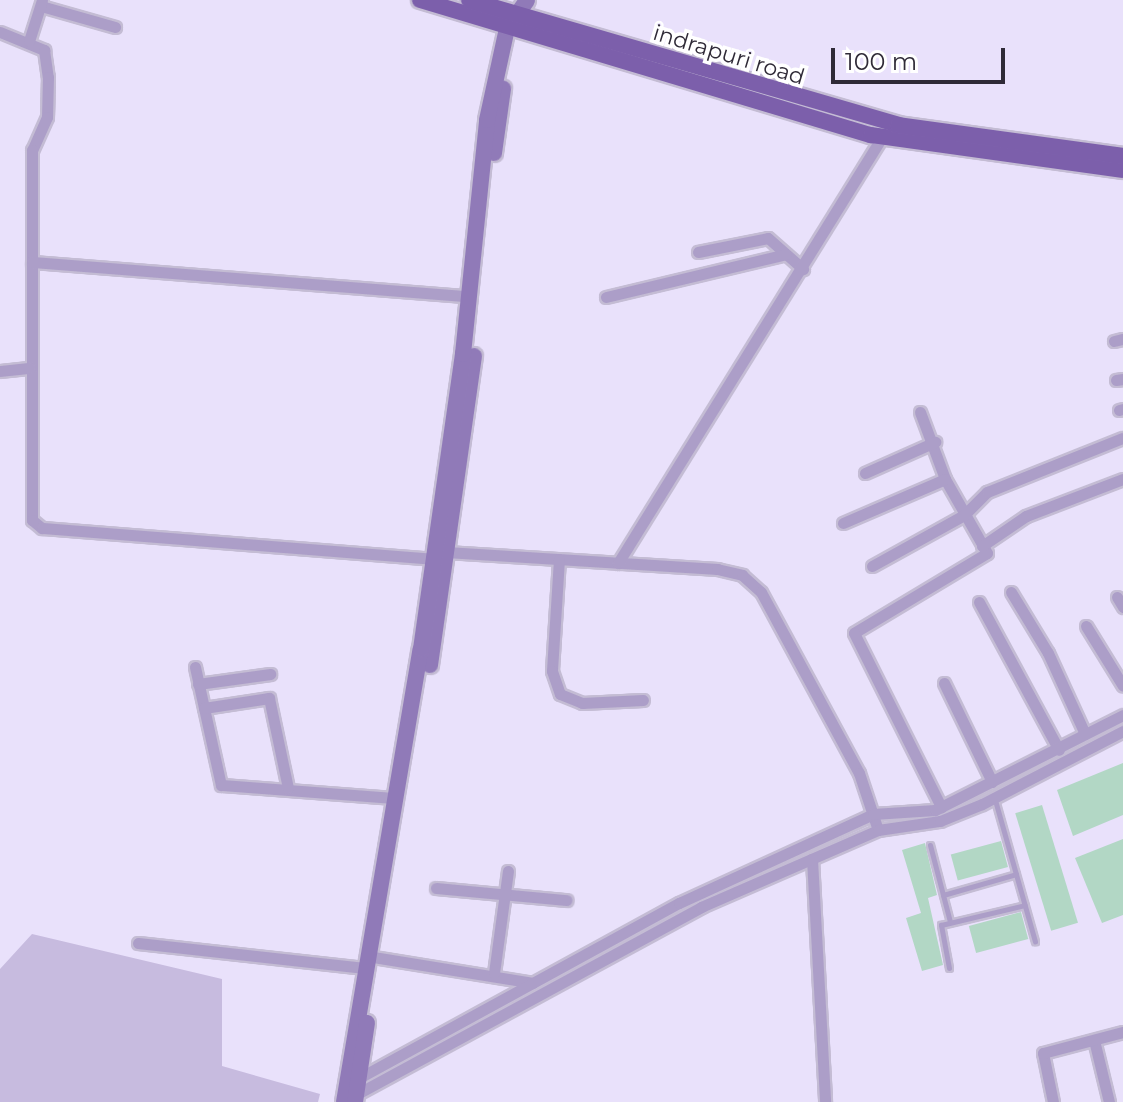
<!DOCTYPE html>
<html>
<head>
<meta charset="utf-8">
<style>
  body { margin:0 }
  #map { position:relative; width:1123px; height:1102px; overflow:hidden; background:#e9e1fb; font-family:Montserrat,sans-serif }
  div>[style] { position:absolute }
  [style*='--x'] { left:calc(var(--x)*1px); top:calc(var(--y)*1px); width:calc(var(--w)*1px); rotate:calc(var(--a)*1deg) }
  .green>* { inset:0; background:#c7bbdf }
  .building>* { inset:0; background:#b2d7c5; transform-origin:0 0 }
  .roads { filter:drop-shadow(2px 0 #c4bcd4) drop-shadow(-2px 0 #c4bcd4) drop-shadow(0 2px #c4bcd4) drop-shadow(0 -2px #c4bcd4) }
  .lane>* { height:5px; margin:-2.5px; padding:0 2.5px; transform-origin:2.5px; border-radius:2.5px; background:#ac9ec8 }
  .street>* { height:11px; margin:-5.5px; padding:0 5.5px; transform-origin:5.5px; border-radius:5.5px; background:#ac9ec8 }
  .secondary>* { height:16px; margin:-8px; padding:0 8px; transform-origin:8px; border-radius:8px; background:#907ab8 }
  .primary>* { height:16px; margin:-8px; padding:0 8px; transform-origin:8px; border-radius:8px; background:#7c5fab }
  span { translate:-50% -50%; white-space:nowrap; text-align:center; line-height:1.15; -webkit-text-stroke:7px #fff; paint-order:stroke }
  .street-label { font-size:22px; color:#2f2a37 }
  .scale { position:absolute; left:831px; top:48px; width:174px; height:36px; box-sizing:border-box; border:4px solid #2f2a37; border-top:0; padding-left:10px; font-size:24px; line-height:28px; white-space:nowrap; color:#2f2a37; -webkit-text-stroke:6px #fff; paint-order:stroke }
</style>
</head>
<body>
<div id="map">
  <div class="green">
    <div style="clip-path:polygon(32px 934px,222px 979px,222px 1066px,320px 1094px,318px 1102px,0 1102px,0 969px)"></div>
  </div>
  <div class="building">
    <div style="clip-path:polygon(1123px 763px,1123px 815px,1073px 836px,1057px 790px)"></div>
    <div style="left:1042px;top:805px;width:123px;height:28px;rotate:73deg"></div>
    <div style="clip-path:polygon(1123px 839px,1123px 915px,1102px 923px,1075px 858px)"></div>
    <div style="left:1001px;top:841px;width:27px;height:52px;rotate:75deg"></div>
    <div style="clip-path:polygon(925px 843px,937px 895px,928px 898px,943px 965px,922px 971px,906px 918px,921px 913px,902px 850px)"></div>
    <div style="left:1021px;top:912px;width:28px;height:54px;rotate:75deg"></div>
  </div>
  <div class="roads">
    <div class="lane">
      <div style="--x:995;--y:800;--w:147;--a:74.2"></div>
      <div style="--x:930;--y:845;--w:80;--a:75.4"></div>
      <div style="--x:943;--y:895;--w:76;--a:-16"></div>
      <div style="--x:949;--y:968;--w:44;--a:-100.5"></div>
      <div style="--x:941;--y:925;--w:86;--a:-13.4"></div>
    </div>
    <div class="street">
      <div style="--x:41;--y:6;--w:77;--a:15.8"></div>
      <div style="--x:0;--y:32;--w:48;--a:22.2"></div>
      <div style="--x:44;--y:50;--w:27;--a:82"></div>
      <div style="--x:48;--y:77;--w:40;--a:91.4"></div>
      <div style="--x:47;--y:117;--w:36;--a:114"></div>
      <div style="--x:32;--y:150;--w:370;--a:90"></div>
      <div style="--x:32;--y:520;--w:13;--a:39"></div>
      <div style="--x:42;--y:528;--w:392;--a:4.5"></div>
      <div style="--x:29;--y:41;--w:43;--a:-72.4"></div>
      <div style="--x:698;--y:252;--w:71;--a:-11.3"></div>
      <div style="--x:768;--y:238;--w:47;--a:41.5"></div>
      <div style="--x:32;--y:262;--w:437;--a:4.5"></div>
      <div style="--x:606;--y:297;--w:185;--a:-13.4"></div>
      <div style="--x:1114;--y:341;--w:9;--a:-13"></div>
      <div style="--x:0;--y:371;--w:30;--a:-6"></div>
      <div style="--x:1116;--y:380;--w:7;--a:-8"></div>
      <div style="--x:1119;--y:410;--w:4;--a:-14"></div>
      <div style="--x:920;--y:412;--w:72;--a:69.5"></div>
      <div style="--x:945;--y:479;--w:85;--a:60.4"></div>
      <div style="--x:987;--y:553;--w:155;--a:149"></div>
      <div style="--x:854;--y:633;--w:195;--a:63.4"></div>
      <div style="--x:865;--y:473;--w:77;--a:-23.9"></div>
      <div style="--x:843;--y:523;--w:111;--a:-23.3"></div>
      <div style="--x:982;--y:546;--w:53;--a:-34.3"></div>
      <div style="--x:1026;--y:516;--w:104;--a:-20.9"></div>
      <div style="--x:446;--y:552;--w:272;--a:3.6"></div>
      <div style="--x:717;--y:569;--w:26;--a:13"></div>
      <div style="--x:742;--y:575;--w:25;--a:42"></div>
      <div style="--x:761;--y:592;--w:206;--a:61.6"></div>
      <div style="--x:859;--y:773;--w:60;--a:71.6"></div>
      <div style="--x:559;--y:559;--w:112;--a:93.6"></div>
      <div style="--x:552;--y:671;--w:24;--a:71"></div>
      <div style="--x:560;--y:694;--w:24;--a:22"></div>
      <div style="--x:582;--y:703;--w:61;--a:-2.8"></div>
      <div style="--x:618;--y:563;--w:501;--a:-58.21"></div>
      <div style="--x:872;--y:566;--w:105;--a:-29"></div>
      <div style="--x:964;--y:515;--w:33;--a:-45"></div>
      <div style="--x:987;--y:492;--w:146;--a:-21.7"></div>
      <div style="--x:1011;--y:592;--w:71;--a:58.8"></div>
      <div style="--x:1048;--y:653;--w:89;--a:65.4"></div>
      <div style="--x:1117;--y:597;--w:12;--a:59"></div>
      <div style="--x:979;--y:602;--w:168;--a:61.6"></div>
      <div style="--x:1086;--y:626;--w:70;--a:58.3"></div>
      <div style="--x:195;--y:667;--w:121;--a:77.6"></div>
      <div style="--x:221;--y:785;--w:174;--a:4.3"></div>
      <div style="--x:944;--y:683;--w:110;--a:64.1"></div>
      <div style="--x:198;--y:684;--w:73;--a:-7.9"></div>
      <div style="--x:204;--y:708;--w:66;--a:-8.7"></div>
      <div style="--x:269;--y:698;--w:92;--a:78.1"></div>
      <div style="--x:812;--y:859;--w:243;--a:86.9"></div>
      <div style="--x:436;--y:888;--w:131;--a:5.3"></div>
      <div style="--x:138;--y:943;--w:228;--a:6.3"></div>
      <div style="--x:367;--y:956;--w:168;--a:9.2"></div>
      <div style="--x:494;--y:973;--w:103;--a:-82.2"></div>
      <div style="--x:1094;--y:1040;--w:64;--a:76.4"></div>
      <div style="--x:359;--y:1078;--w:365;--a:-28.7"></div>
      <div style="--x:679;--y:903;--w:213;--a:-24.6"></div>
      <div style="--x:873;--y:814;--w:62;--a:-3.7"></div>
      <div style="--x:935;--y:810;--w:211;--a:-26.8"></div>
      <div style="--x:357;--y:1094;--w:392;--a:-28.5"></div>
      <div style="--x:701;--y:907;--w:193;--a:-23.5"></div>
      <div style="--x:878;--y:830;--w:63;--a:-8.3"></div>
      <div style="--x:940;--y:821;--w:45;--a:-22"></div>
      <div style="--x:982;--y:804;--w:159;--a:-27.4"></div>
      <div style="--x:1053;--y:1102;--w:50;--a:-101.5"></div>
      <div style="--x:1043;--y:1053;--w:83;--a:-14.7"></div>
    </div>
    <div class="secondary">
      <div style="--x:494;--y:153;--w:65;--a:-82"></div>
      <div style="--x:430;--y:665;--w:312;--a:-81.9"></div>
      <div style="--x:344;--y:1102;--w:459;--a:-80.4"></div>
      <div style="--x:421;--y:649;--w:298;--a:-81.9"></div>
      <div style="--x:463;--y:354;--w:235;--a:-84.1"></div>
      <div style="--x:487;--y:120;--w:94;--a:-77.7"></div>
      <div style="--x:507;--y:28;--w:34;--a:-54"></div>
      <div style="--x:355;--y:1102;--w:80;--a:-81.4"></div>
    </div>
    <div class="primary">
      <div style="--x:420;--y:0;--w:471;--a:16.7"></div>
      <div style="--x:871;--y:135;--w:254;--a:7.9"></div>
      <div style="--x:469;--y:0;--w:447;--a:16.2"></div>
      <div style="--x:898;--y:125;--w:227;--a:7.8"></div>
    </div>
  </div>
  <div class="street-label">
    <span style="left:729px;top:55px;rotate:17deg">indrapuri road</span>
  </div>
  <div class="scale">100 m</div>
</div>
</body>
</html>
